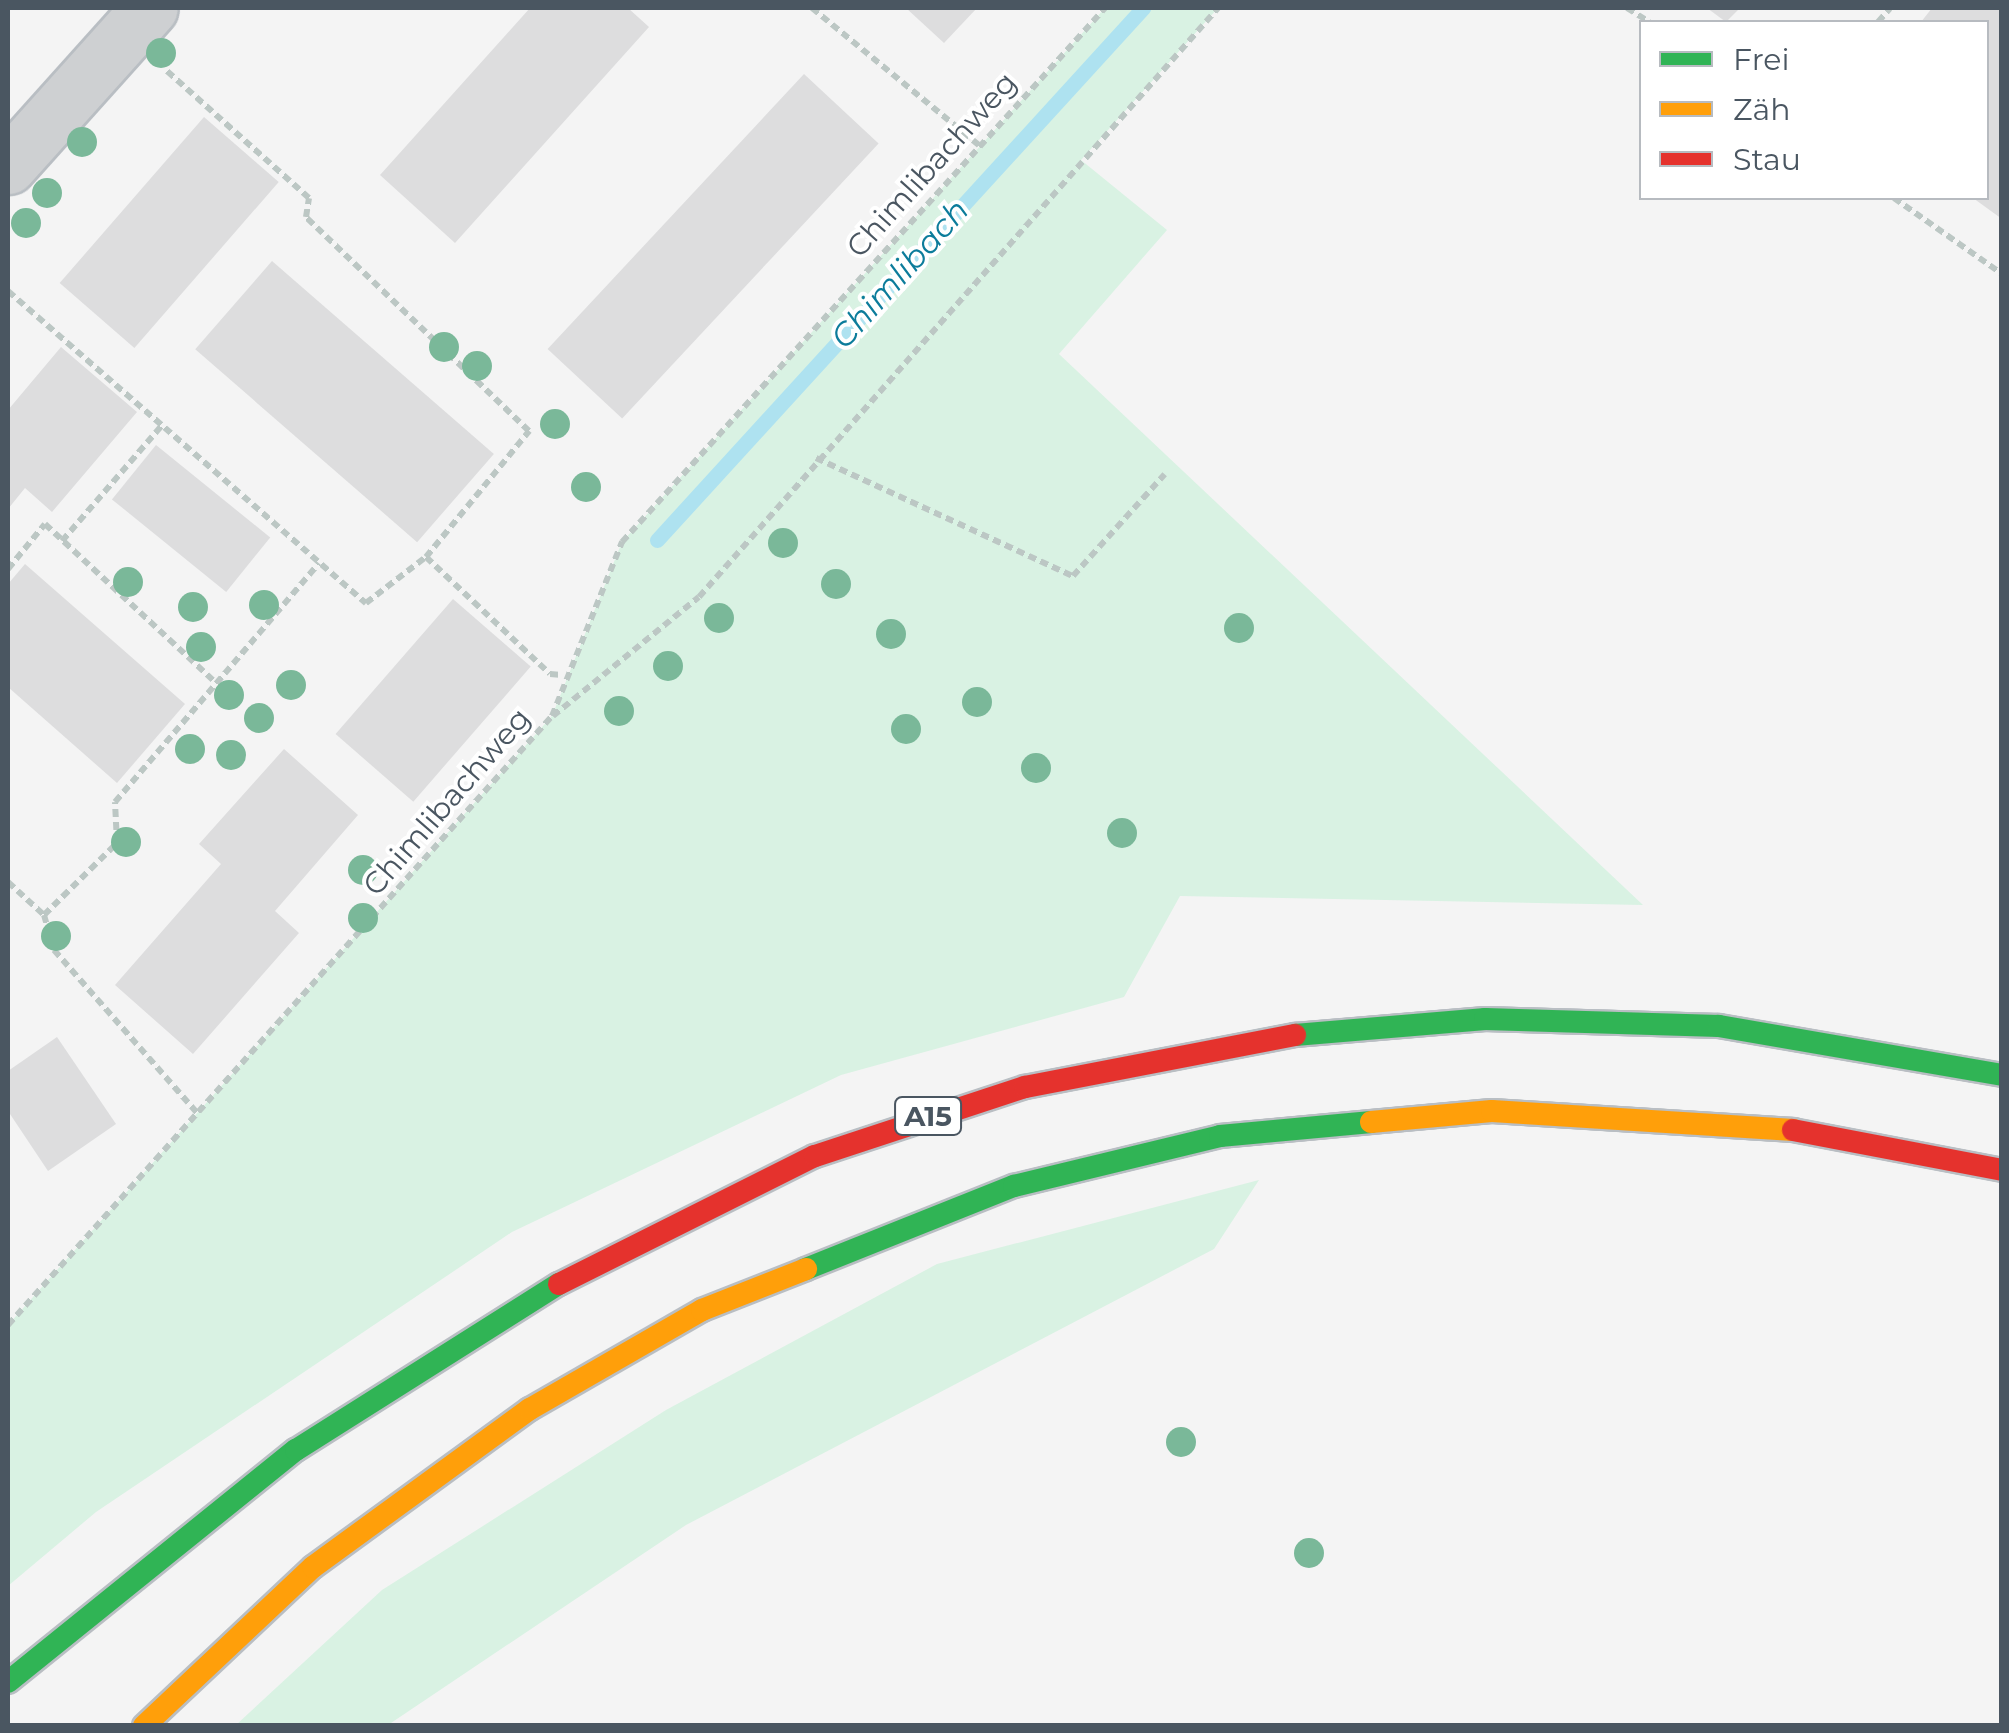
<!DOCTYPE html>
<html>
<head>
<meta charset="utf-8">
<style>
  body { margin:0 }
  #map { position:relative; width:2009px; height:1733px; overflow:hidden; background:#f4f4f4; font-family:Montserrat,sans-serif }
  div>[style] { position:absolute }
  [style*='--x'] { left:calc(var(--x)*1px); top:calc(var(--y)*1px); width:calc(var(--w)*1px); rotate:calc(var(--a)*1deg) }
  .green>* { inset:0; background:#d9f2e3 }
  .stream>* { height:15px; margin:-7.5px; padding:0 7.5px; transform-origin:7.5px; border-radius:7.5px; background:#aee2f0 }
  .building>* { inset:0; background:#ddddde; transform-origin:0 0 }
  .path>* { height:6px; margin-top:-3px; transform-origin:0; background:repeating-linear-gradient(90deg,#bcc7c4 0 8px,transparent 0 13px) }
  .roads { filter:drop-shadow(2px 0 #b9bec3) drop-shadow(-2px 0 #b9bec3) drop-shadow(0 2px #b9bec3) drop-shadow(0 -2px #b9bec3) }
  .street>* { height:55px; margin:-27.5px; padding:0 27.5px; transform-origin:27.5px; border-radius:27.5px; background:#ced0d2 }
  .fast>* { height:22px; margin:-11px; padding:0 11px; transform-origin:11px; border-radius:11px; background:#30b455 }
  .slow>* { height:22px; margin:-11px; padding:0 11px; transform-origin:11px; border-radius:11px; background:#ff9f0a }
  .jam>* { height:22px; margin:-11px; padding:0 11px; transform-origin:11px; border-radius:11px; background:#e5322d }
  .trees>* { width:30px; height:30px; margin:-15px; border-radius:50%; background:#7ab899 }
  span { translate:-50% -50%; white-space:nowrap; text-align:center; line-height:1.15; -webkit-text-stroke:8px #fff; paint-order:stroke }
  .shield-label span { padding:2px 8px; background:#fff; border:2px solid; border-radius:8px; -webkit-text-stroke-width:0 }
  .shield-label { font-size:28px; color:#4a5661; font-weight:700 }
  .street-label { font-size:30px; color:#4a5661 }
  .water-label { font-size:32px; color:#0c7c9b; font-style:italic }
  .frame { position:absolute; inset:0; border:10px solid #4a5661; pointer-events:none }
  .legend { position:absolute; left:1639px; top:20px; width:350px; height:180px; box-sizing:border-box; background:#fff; border:2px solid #b7bbc0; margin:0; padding:12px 18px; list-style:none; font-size:30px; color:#4a5661 }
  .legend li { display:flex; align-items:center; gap:20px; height:50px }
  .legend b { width:50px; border:2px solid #b7bbc0 }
</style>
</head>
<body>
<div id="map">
  <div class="green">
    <div style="clip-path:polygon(1105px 8px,1218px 8px,1081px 160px,1167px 230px,1059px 354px,1643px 905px,1180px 896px,1124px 997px,841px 1075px,512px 1232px,96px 1512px,8px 1586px,8px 1325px,552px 716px,622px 542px)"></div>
    <div style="clip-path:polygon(1259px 1180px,1214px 1249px,686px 1525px,388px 1725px,236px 1725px,382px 1590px,666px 1410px,937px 1264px)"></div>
  </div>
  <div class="stream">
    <div style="--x:657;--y:540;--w:721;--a:-47.59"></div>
  </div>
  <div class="building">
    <div style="clip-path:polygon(530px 8px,628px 8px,649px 27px,455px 243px,380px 175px)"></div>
    <div style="clip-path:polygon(906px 8px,977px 8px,944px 43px)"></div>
    <div style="clip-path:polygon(1707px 8px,1740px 8px,1726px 22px)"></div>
    <div style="clip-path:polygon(1932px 8px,2002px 8px,2002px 219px,1973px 198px,1986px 198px,1986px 22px,1921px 22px)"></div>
    <div style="left:804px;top:74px;width:102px;height:376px;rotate:43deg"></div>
    <div style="left:204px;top:117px;width:99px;height:220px;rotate:41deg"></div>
    <div style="left:272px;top:261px;width:294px;height:117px;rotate:41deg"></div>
    <div style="clip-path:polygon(61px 347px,137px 412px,52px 512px,25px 488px,8px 509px,8px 410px)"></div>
    <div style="left:156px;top:445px;width:147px;height:70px;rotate:39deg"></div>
    <div style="clip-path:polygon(25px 564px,185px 704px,117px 783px,8px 687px,8px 584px)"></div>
    <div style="left:453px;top:599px;width:103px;height:179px;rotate:41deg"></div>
    <div style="clip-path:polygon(284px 749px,358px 815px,275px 911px,299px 933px,193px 1054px,115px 985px,221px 864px,199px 844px)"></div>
    <div style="clip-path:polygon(57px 1037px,116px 1124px,48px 1171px,8px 1111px,8px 1071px)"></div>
  </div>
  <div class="path">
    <div style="--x:812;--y:8;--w:216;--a:39.4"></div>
    <div style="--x:1627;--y:8;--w:26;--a:32"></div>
    <div style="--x:1878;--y:22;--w:18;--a:-49"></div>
    <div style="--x:1894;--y:198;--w:132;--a:35.1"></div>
    <div style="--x:8;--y:291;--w:475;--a:41.1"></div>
    <div style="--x:366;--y:603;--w:76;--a:-37.5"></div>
    <div style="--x:426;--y:557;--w:163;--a:-50.7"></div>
    <div style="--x:529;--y:431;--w:309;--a:-136.2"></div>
    <div style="--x:306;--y:217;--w:19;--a:-81"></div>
    <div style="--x:309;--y:198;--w:192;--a:-138.2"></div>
    <div style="--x:816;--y:458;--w:283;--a:24.7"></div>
    <div style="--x:1073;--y:576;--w:137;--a:-48"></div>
    <div style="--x:62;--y:541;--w:153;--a:-49.2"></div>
    <div style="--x:426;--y:557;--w:170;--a:43.3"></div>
    <div style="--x:550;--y:674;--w:12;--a:5"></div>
    <div style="--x:8;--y:569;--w:58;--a:-50.6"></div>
    <div style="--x:45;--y:524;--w:233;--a:42.9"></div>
    <div style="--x:553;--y:716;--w:188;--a:-39.2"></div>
    <div style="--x:699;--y:597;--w:785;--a:-48.61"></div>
    <div style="--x:8;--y:882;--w:49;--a:42.5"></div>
    <div style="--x:44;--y:915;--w:36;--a:74"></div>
    <div style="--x:54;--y:950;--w:218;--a:48.7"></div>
    <div style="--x:44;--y:915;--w:103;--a:-44.6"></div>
    <div style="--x:117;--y:843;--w:41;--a:-92.8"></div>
    <div style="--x:115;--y:802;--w:314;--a:-49.5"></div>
    <div style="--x:8;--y:1325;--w:817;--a:-48.23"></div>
    <div style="--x:552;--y:716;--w:188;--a:-68.1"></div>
    <div style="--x:622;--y:542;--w:720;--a:-47.87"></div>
  </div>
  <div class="roads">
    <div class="street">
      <div style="--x:8;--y:166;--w:212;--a:-48.1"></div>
    </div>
    <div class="fast">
      <div style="--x:1295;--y:1035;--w:191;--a:-4.8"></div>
      <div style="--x:1485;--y:1019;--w:234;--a:1.7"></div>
      <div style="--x:1719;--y:1026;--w:287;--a:9.8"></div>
      <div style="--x:806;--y:1269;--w:224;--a:-21.8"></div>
      <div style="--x:1014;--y:1186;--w:212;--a:-13.6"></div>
      <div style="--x:1220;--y:1136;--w:152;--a:-5.3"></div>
      <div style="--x:8;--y:1682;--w:370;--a:-38.9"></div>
      <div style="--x:296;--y:1450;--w:311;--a:-32.3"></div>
    </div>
    <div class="slow">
      <div style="--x:1371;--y:1122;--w:121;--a:-5.2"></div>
      <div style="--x:1492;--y:1111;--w:302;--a:3.6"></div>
      <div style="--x:144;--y:1726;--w:232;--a:-43.3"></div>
      <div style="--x:313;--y:1567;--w:268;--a:-36.1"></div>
      <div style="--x:530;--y:1409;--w:198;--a:-29.9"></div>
      <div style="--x:702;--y:1310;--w:112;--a:-21.5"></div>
    </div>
    <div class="jam">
      <div style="--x:1793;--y:1130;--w:213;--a:10.8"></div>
      <div style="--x:559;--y:1284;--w:286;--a:-26.6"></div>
      <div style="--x:815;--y:1156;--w:221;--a:-18.2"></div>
      <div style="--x:1025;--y:1087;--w:275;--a:-10.9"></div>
    </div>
  </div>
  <div class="trees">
    <div style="left:161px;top:53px"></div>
    <div style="left:82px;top:142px"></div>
    <div style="left:47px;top:193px"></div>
    <div style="left:26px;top:223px"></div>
    <div style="left:444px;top:347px"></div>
    <div style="left:477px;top:366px"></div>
    <div style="left:555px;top:424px"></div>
    <div style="left:586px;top:487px"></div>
    <div style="left:783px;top:543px"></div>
    <div style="left:128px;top:582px"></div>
    <div style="left:836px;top:584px"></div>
    <div style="left:264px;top:605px"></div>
    <div style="left:193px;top:607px"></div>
    <div style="left:719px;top:618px"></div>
    <div style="left:1239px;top:628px"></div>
    <div style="left:891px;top:634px"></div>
    <div style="left:201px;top:647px"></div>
    <div style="left:668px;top:666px"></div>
    <div style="left:291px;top:685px"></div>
    <div style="left:229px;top:695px"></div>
    <div style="left:977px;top:702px"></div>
    <div style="left:619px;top:711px"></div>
    <div style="left:259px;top:718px"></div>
    <div style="left:906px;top:729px"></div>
    <div style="left:190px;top:749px"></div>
    <div style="left:231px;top:755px"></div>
    <div style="left:1036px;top:768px"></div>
    <div style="left:1122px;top:833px"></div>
    <div style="left:126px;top:842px"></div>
    <div style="left:363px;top:870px"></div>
    <div style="left:363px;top:918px"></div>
    <div style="left:56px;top:936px"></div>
    <div style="left:1181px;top:1442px"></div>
    <div style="left:1309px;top:1553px"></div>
  </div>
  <div class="shield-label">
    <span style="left:928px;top:1116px">A15</span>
  </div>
  <div class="street-label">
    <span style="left:932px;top:165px;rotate:-48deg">Chimlibachweg</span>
    <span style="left:447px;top:802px;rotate:-49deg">Chimlibachweg</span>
  </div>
  <div class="water-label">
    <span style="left:900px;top:274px;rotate:-48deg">Chimlibach</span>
  </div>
  <div class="frame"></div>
  <ul class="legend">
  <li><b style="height:12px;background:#30b455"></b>Frei</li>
  <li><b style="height:12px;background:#ff9f0a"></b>Zäh</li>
  <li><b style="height:12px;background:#e5322d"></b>Stau</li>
  </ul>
</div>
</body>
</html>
